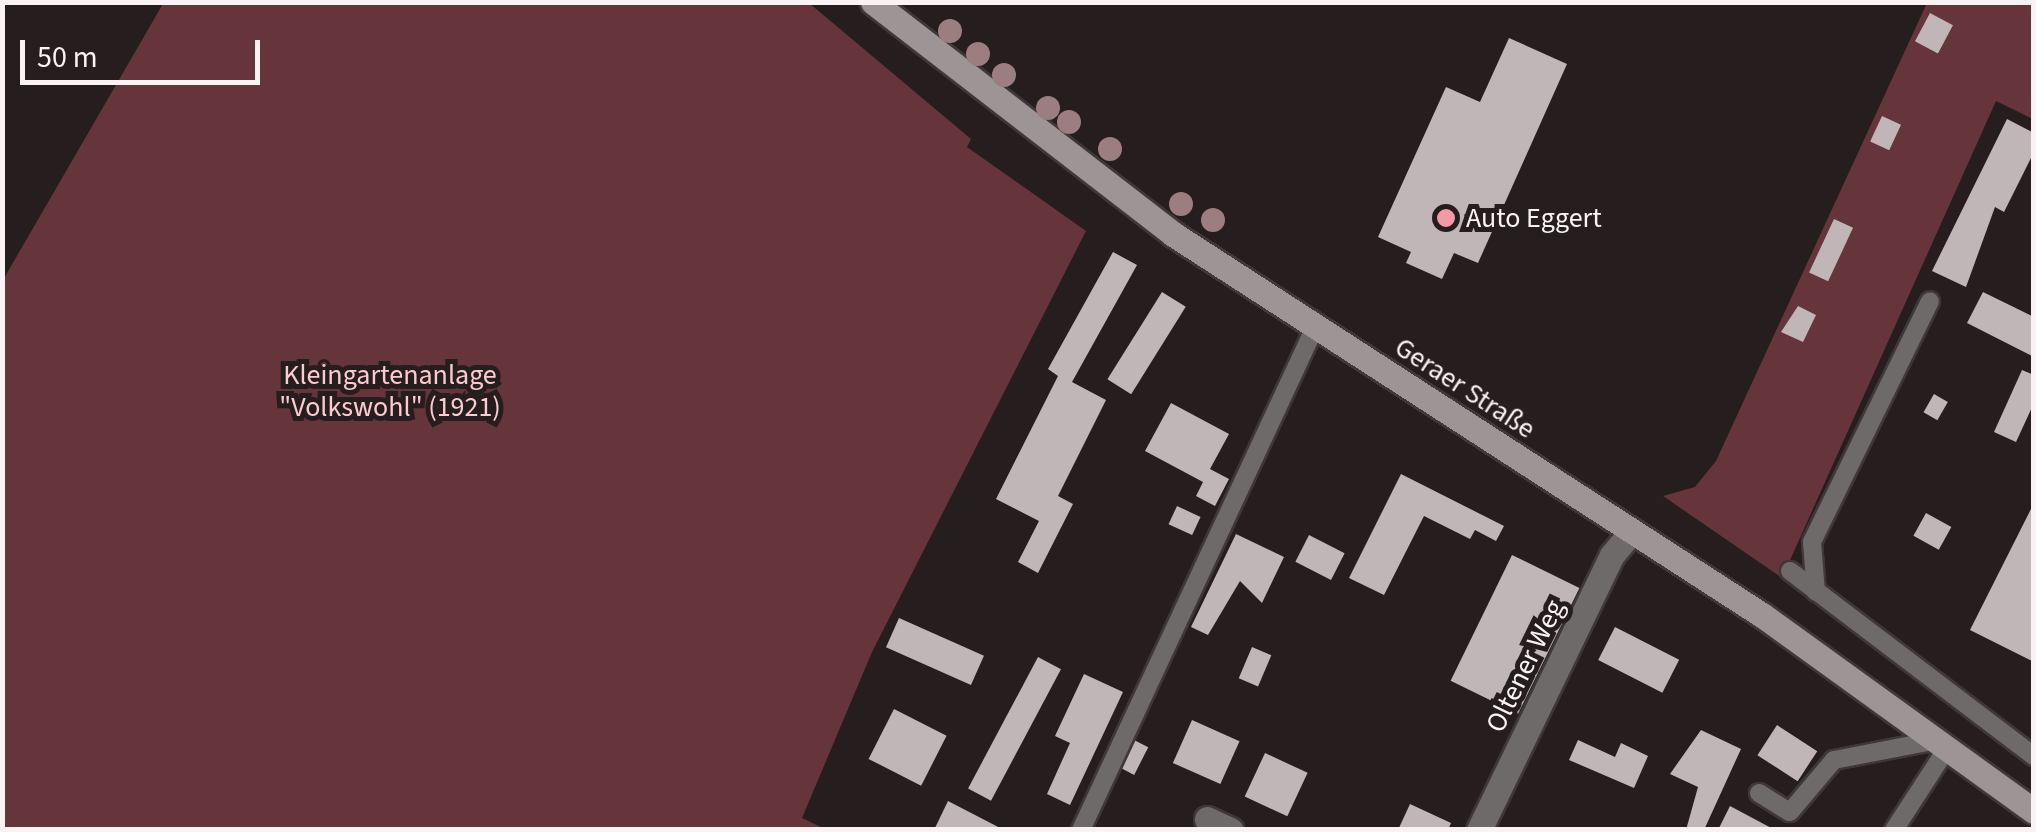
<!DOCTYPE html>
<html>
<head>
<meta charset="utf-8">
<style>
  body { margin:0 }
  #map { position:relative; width:2036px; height:832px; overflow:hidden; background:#261d1e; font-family:"Source Sans 3",sans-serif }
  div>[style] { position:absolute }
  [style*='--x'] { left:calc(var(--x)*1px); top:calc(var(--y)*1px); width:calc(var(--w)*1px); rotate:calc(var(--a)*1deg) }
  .green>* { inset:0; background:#66343b }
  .building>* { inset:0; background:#c1b6b7; transform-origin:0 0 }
  .roads { filter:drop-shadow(2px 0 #3f3738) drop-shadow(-2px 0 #3f3738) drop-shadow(0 2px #3f3738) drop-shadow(0 -2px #3f3738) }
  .service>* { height:18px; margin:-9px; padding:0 9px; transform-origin:9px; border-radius:9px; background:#6e6a6a }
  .minor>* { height:25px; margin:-12.5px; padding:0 12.5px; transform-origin:12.5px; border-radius:12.5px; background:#6e6a6a }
  .secondary>* { height:25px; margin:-12.5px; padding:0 12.5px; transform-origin:12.5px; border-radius:12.5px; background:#9c9495 }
  .trees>* { width:24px; height:24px; margin:-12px; border-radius:50%; background:#9c7d80 }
  .dots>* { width:28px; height:28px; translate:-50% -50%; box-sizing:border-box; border:5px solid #261d1e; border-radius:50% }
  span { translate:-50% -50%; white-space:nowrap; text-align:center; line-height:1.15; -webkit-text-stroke:10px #261d1e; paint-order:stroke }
  .poi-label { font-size:28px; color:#f9f3f4 }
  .left { translate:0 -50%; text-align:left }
  .park-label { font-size:28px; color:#fccbd0 }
  .street-label { font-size:28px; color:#f9f3f4 }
  .frame { position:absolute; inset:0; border:5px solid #f9f3f4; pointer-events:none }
  .scale { position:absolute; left:20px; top:40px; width:240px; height:45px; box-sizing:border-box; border:5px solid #f9f3f4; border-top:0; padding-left:12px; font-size:30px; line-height:35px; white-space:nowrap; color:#f9f3f4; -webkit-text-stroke:8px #261d1e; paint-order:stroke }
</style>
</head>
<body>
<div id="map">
  <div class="green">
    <div style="clip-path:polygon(164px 2px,809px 3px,971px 139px,967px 147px,1086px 231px,872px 652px,802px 818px,825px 829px,3px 829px,3px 280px)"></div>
    <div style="clip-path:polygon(1927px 3px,2033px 3px,2033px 119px,1996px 101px,1782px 578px,1663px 496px,1695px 487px,1716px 461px)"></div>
  </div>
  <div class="building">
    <div style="left:1930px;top:13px;width:26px;height:32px;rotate:28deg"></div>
    <div style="clip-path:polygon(1509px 38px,1567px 64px,1478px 263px,1454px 253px,1442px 279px,1406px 263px,1411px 252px,1378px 237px,1446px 87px,1480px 102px)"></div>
    <div style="left:1882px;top:116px;width:21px;height:28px;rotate:25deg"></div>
    <div style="clip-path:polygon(2007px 119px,2034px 133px,2034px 152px,2004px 212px,1995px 207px,1966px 287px,1932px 271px)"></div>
    <div style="left:1834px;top:219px;width:21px;height:59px;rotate:25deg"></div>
    <div style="clip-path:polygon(1113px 252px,1137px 265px,1072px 382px,1106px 400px,1058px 496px,1073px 504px,1038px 573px,1018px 562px,1039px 521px,996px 499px,1058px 376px,1048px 369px)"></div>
    <div style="left:1162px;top:292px;width:28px;height:103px;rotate:32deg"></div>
    <div style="clip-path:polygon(1983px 292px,2034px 317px,2034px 357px,1967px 323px)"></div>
    <div style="clip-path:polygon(1798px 306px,1816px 315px,1803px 342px,1781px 332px)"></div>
    <div style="clip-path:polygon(2022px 370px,2034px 375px,2034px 403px,2016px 442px,1994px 432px)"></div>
    <div style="left:1934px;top:394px;width:16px;height:21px;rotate:30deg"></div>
    <div style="clip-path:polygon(1171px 403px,1229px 434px,1210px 469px,1229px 479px,1215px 506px,1196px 496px,1203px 482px,1145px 451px)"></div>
    <div style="clip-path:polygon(1401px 474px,1504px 526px,1496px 541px,1475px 530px,1470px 539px,1424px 516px,1384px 595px,1349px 578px)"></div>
    <div style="clip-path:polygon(2034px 503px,2034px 662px,1970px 630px)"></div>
    <div style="left:1177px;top:506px;width:26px;height:20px;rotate:25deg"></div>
    <div style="left:1926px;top:513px;width:29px;height:26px;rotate:29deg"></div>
    <div style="clip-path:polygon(1236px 534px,1284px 557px,1262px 603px,1240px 581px,1208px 635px,1191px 627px)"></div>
    <div style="left:1309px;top:535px;width:40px;height:30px;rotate:27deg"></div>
    <div style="left:1512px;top:555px;width:75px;height:140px;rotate:26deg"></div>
    <div style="left:899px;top:618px;width:93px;height:32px;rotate:24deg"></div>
    <div style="left:1615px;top:627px;width:72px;height:37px;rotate:27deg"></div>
    <div style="left:1252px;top:647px;width:21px;height:34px;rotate:23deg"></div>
    <div style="left:1038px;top:657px;width:26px;height:149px;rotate:28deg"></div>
    <div style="clip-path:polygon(1084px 674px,1123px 692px,1070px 805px,1047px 794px,1070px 743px,1055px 736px)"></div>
    <div style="left:894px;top:709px;width:59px;height:56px;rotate:27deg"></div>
    <div style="left:1192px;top:720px;width:52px;height:47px;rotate:24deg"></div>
    <div style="left:1777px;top:725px;width:48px;height:36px;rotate:33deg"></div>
    <div style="clip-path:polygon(1701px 730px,1741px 749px,1704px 830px,1686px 830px,1698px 787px,1670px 774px)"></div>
    <div style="left:1134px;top:740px;width:16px;height:31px;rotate:27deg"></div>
    <div style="clip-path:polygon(1578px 740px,1615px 757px,1621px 743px,1648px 756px,1634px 788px,1569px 760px)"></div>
    <div style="left:1265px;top:753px;width:47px;height:48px;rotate:25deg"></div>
    <div style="clip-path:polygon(948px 801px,1004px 830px,934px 830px)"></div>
    <div style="clip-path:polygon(1410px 804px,1451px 823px,1448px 830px,1398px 830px)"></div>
    <div style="clip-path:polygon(1730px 806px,1775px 830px,1718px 830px)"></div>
  </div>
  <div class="roads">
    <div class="service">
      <div style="--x:1790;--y:571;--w:306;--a:37.2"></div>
      <div style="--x:1816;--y:592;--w:50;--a:-94.6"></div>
      <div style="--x:1812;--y:542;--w:268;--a:-63.9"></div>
      <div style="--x:1759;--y:793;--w:36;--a:32"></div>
      <div style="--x:1790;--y:812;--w:68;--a:-49.8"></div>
      <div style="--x:1834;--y:760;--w:106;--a:-10.9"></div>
      <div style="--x:1081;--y:830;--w:555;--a:-65.05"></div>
      <div style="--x:1894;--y:830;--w:99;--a:-57"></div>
    </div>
    <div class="minor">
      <div style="--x:1207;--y:819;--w:26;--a:25"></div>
      <div style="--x:1479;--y:830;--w:305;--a:-64.2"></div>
      <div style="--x:1612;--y:555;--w:30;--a:-50"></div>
    </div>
    <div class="secondary">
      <div style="--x:873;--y:2;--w:379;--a:37.7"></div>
      <div style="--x:1173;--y:234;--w:701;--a:32.9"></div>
      <div style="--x:1762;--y:615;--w:335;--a:35.8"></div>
    </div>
  </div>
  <div class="trees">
    <div style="left:950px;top:31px"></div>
    <div style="left:978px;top:54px"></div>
    <div style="left:1004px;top:75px"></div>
    <div style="left:1048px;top:108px"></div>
    <div style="left:1069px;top:122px"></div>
    <div style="left:1110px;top:149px"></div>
    <div style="left:1181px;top:204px"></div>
    <div style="left:1213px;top:220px"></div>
  </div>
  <div class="dots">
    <div style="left:1446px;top:218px;background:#f49aa6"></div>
  </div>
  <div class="poi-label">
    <span class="left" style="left:1466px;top:218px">Auto Eggert</span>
  </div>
  <div class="park-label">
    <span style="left:390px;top:391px">Kleingartenanlage<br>"Volkswohl" (1921)</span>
  </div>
  <div class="street-label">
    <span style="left:1465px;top:388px;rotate:33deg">Geraer Straße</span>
    <span style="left:1525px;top:666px;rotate:-64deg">Oltener Weg</span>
  </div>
  <div class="frame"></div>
  <div class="scale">50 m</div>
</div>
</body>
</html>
